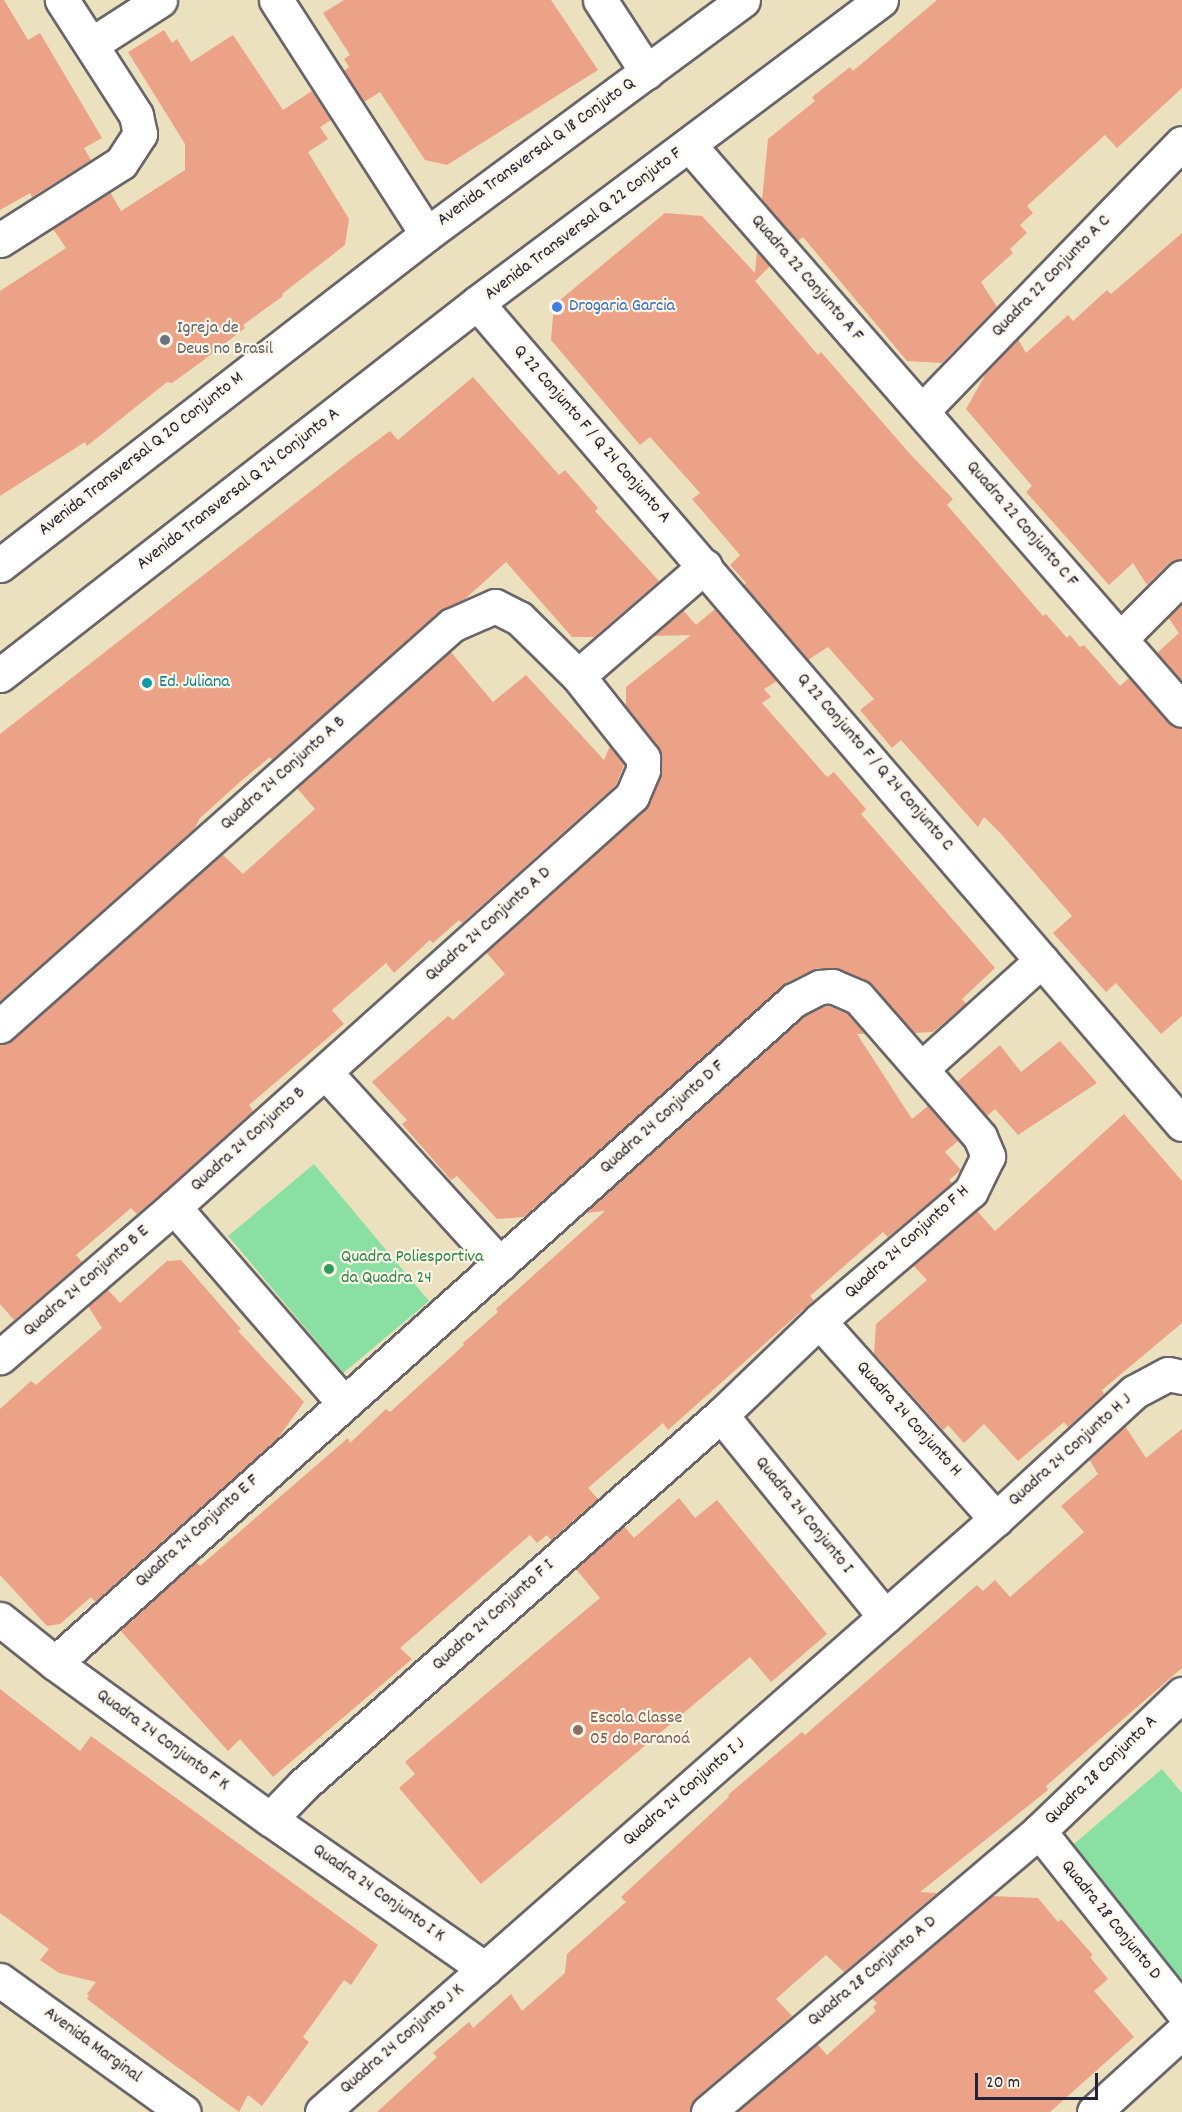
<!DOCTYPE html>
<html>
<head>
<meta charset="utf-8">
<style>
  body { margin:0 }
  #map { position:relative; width:1182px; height:2112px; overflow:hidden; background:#ece1bf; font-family:Dekko,sans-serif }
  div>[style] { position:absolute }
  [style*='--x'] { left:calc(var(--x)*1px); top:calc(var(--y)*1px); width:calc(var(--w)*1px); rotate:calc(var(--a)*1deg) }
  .green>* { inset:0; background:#8ae0a2; transform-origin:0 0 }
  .building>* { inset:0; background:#eba287 }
  .roads { filter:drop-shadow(2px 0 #696569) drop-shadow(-2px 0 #696569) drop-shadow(0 2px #696569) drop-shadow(0 -2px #696569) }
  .minor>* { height:33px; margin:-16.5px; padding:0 16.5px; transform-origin:16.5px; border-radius:16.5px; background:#fff }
  .dots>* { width:16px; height:16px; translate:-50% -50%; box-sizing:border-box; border:3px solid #fcf5e5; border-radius:50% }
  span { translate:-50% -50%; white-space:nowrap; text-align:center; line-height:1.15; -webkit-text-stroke:4.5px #fcf5e5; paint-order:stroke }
  .street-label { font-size:18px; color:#22223b }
  .shop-label { font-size:18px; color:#366cbe }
  .left { translate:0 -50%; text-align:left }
  .worship-label { font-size:18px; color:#5b616d }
  .culture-label { font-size:18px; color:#0d838f }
  .leisure-label { font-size:18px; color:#27864d }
  .education-label { font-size:18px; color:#785e54 }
  .scale { position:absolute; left:975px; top:2073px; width:123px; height:27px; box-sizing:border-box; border:3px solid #22223b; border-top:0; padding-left:8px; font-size:18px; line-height:21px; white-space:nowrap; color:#22223b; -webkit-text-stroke:4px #fcf5e5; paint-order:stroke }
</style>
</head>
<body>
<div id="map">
  <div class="green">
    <div style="left:314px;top:1164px;width:179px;height:112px;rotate:50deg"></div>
    <div style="clip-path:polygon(1162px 1769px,1182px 1793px,1182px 1985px,1068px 1849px)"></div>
  </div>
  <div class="building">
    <div style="clip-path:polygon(0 0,4px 0,28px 40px,40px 33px,102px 138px,84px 148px,91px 160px,32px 197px,30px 193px,0 210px)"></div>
    <div style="clip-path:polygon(344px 0,551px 0,598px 70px,447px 165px,425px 160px,380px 92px,364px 102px,344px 71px,349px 67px,344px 59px,350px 55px,323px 13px)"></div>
    <div style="clip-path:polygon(937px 0,1182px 0,1182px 88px,1117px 148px,1105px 135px,1027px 206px,1033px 213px,1020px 225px,1027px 233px,1010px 249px,1013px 253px,981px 282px,997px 307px,942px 363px,907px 361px,803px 237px,798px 241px,762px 200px,768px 139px,815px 101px,812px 97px,850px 67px,853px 71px)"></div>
    <div style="clip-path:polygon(164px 30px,172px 43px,177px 39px,191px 62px,233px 35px,283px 110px,312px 91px,331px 120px,320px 127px,328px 139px,308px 152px,349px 219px,345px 245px,282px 294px,283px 296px,243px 325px,245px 328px,201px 362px,172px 383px,167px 382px,87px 446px,85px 442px,0 496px,0 291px,66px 248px,53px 229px,110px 192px,121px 211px,185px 170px,185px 144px,128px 52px)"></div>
    <div style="clip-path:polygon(665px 213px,702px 216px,755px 273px,757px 251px,770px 266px,755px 281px,818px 355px,821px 352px,911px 455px,953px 499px,947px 505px,1043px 616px,1046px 614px,1067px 638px,1070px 635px,1080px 647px,1084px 645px,1120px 686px,1129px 678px,1168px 722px,1182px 728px,1182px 1016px,1161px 1034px,1116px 983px,1106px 992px,1053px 933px,1072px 916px,1003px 836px,984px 817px,978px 827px,901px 740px,892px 748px,860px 710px,874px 699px,828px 647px,808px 660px,744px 585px,746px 583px,730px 565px,740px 555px,692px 499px,700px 493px,650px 437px,640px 445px,551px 340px,554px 305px)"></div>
    <div style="clip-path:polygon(1182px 233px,1182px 559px,1169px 563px,1147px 585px,1133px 563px,1109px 585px,1026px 492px,1032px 486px,966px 409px,988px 370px,1018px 339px,1026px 353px,1068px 315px,1073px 321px,1107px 290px,1111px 294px)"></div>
    <div style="clip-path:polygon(473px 377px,559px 475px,565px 470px,598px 508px,595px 511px,659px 581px,594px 637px,572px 637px,506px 562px,465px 599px,440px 611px,272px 760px,270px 757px,241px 781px,200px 818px,195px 828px,0 1001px,0 734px,352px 459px,390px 431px,398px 440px)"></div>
    <div style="clip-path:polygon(1182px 604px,1182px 681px,1157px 653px,1179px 633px,1168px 617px)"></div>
    <div style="clip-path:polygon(715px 609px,777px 681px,764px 689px,771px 697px,762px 703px,827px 777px,834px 772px,866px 809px,861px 814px,995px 968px,962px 999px,966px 1004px,933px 1032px,914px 1033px,872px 984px,839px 969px,818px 968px,786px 983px,524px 1217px,497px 1219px,457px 1176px,451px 1180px,402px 1124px,407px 1120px,372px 1082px,448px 1016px,453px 1020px,505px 974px,486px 952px,645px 810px,660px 777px,662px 758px,658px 746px,626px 706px,626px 687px,691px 635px,653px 636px,683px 610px,696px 625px)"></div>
    <div style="clip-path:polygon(450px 651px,493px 702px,526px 675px,604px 760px,610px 746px,624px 765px,616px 785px,462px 923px,459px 920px,433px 943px,430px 940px,394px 973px,386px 963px,332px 1010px,344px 1024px,249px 1105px,253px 1111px,162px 1193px,137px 1214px,131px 1208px,76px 1255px,82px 1262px,14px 1320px,0 1304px,0 1044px,12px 1040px,222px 854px,243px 874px,315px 809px,297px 788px)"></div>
    <div style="clip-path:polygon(825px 1005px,847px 1013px,865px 1034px,857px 1034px,912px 1119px,928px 1106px,958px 1141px,945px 1152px,961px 1170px,949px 1180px,952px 1183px,888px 1237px,883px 1232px,810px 1296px,814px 1300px,668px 1430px,663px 1423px,588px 1488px,598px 1499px,551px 1540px,547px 1535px,537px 1543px,530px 1535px,400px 1648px,412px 1659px,273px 1777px,240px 1739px,228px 1751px,120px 1630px,196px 1562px,200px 1566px,348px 1438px,350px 1443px,386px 1409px,390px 1412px,464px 1345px,463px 1343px,498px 1312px,496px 1309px,605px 1211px,585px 1213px,805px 1016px)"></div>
    <div style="clip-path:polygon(1060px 1041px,1097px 1083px,1018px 1135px,995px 1109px,987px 1116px,957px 1082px,1000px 1045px,1021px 1072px)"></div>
    <div style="clip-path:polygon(1124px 1114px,1182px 1181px,1182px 1323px,1102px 1390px,1104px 1394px,1068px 1427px,1064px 1422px,1018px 1461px,984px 1424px,964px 1443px,948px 1425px,943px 1430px,874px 1353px,876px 1324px,927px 1280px,913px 1265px,977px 1211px,995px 1231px)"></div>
    <div style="clip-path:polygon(181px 1260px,241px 1329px,238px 1331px,304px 1402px,278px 1438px,95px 1602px,91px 1597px,60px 1624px,47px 1626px,0 1575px,0 1409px,31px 1381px,36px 1385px,102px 1328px,88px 1306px,107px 1289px,120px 1303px,167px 1261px)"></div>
    <div style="clip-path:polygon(1125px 1426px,1146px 1458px,1182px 1429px,1182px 1668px,1046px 1786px,1048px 1790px,920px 1892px,937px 1893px,844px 1972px,826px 1955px,776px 1999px,792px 2016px,696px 2098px,690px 2112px,377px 2112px,437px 2057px,433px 2053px,469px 2022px,473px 2028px,511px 1994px,522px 2011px,565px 1973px,567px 1954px,626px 1902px,621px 1897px,729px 1797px,728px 1795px,802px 1732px,805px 1735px,977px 1585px,983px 1591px,995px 1580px,1010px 1597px,1084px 1532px,1061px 1506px,1098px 1474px,1089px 1459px)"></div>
    <div style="clip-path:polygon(679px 1498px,695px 1518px,717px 1500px,827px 1634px,771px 1682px,750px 1657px,481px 1884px,399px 1788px,415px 1774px,405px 1762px,600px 1598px,576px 1569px,624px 1526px,634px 1538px)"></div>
    <div style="clip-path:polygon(0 1689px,80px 1751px,91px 1736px,378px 1945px,351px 1985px,344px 1980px,303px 2037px,309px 2042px,262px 2106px,248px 2095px,239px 2112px,162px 2056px,87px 1999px,89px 1996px,87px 1994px,96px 1982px,59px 1973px,40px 1960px,49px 1949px,0 1913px)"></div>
    <div style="clip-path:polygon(992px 1896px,1038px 1898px,1058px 1922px,1061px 1919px,1093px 1955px,1090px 1957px,1108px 1979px,1094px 1991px,1134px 2037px,1050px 2112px,737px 2112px,817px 2044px,827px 2055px,876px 2011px,873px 2007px,877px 2003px,871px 1998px)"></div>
  </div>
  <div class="roads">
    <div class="minor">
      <div style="--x:276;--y:0;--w:278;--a:57.2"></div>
      <div style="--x:600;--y:0;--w:86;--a:56.9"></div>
      <div style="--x:92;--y:44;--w:81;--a:-32.9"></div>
      <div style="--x:690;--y:146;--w:748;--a:48.9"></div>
      <div style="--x:0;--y:240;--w:143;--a:-32.5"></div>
      <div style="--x:121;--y:163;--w:35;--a:-57"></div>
      <div style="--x:140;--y:134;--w:19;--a:-102"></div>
      <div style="--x:136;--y:115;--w:137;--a:-122.8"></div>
      <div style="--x:477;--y:303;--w:1082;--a:49.35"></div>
      <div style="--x:922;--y:411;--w:373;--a:-45.9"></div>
      <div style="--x:0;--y:565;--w:540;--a:-37.78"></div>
      <div style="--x:427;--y:234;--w:393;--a:-36.5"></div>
      <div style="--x:1121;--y:638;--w:86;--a:-45"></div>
      <div style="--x:0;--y:675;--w:605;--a:-37.95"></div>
      <div style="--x:477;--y:303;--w:505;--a:-36.87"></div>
      <div style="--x:578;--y:676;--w:168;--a:-40.9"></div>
      <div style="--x:0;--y:1026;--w:604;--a:-41.58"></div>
      <div style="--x:452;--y:625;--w:47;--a:-23.8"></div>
      <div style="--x:495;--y:606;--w:27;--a:27"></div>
      <div style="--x:519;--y:618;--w:83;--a:44.5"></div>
      <div style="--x:578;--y:676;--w:105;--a:51.6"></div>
      <div style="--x:643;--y:758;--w:12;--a:90"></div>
      <div style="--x:643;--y:770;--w:28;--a:113"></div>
      <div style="--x:632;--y:796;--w:615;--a:138.1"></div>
      <div style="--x:174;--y:1207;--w:230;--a:139.2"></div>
      <div style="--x:922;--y:1068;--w:161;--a:-42"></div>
      <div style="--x:325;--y:1072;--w:260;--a:47.7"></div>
      <div style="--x:174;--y:1207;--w:258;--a:49.1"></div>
      <div style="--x:819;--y:1321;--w:266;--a:48.2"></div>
      <div style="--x:721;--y:1415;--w:260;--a:50.9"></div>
      <div style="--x:0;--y:1619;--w:70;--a:38.7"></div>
      <div style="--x:55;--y:1663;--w:266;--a:36"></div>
      <div style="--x:270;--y:1819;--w:262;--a:34.9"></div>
      <div style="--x:55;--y:1663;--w:993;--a:-41.9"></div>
      <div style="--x:794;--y:1000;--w:29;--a:-27"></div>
      <div style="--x:820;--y:987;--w:12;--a:-5"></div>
      <div style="--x:832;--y:986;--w:28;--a:23"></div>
      <div style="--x:858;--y:997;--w:186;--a:48.9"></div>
      <div style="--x:980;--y:1137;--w:21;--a:67"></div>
      <div style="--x:988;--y:1156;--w:39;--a:116"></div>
      <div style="--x:971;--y:1191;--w:200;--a:139.5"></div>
      <div style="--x:819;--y:1321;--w:136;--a:136.2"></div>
      <div style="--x:721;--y:1415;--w:558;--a:138.49"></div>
      <div style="--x:303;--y:1785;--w:47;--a:134.1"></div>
      <div style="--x:1039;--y:1831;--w:230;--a:51.5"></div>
      <div style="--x:0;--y:1980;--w:226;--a:35.7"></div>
      <div style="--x:322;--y:2112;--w:898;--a:-41.34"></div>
      <div style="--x:996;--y:1519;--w:188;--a:-42.6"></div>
      <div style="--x:1134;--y:1392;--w:38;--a:-28"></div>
      <div style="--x:1168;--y:1374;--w:14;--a:12"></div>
      <div style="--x:708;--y:2112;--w:434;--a:-40.3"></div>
      <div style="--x:1039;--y:1831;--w:198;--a:-43.8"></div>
      <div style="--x:1094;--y:2112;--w:119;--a:-42.3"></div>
    </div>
  </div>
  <div class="dots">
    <div style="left:557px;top:307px;background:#3f7fe0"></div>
    <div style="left:165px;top:340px;background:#6b7280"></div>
    <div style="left:147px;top:683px;background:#0f9aa8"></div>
    <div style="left:329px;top:1269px;background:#2e9e5b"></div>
    <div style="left:578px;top:1730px;background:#8d6e63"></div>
  </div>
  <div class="street-label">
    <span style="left:537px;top:153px;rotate:-36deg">Avenida Transversal Q 18 Conjuto Q</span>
    <span style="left:584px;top:225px;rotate:-37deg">Avenida Transversal Q 22 Conjuto F</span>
    <span style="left:1052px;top:277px;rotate:-46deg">Quadra 22 Conjunto A C</span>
    <span style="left:806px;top:279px;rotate:49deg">Quadra 22 Conjunto A F</span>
    <span style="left:591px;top:435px;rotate:49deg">Q 22 Conjunto F / Q 24 Conjunto A</span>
    <span style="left:142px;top:455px;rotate:-38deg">Avenida Transversal Q 20 Conjunto M</span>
    <span style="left:239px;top:490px;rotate:-38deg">Avenida Transversal Q 24 Conjunto A</span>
    <span style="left:1021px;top:525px;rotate:49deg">Quadra 22 Conjunto C F</span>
    <span style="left:874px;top:763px;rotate:49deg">Q 22 Conjunto F / Q 24 Conjunto C</span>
    <span style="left:284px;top:774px;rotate:-42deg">Quadra 24 Conjunto A B</span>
    <span style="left:489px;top:925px;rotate:-42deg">Quadra 24 Conjunto A D</span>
    <span style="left:663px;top:1118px;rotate:-42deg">Quadra 24 Conjunto D F</span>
    <span style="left:249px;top:1140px;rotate:-42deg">Quadra 24 Conjunto B</span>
    <span style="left:908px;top:1243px;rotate:-42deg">Quadra 24 Conjunto F H</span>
    <span style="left:87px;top:1282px;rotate:-41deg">Quadra 24 Conjunto B E</span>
    <span style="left:908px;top:1420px;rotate:48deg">Quadra 24 Conjunto H</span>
    <span style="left:1071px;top:1451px;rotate:-42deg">Quadra 24 Conjunto H J</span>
    <span style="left:803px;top:1516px;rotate:51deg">Quadra 24 Conjunto I</span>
    <span style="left:198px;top:1532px;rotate:-42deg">Quadra 24 Conjunto E F</span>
    <span style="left:494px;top:1616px;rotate:-42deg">Quadra 24 Conjunto F I</span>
    <span style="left:162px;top:1741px;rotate:36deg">Quadra 24 Conjunto F K</span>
    <span style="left:1102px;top:1771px;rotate:-44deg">Quadra 28 Conjunto A</span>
    <span style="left:685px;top:1793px;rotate:-41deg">Quadra 24 Conjunto I J</span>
    <span style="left:378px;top:1894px;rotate:35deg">Quadra 24 Conjunto I K</span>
    <span style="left:1110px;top:1921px;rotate:51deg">Quadra 28 Conjunto D</span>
    <span style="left:873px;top:1972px;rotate:-40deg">Quadra 28 Conjunto A D</span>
    <span style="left:403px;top:2040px;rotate:-41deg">Quadra 24 Conjunto J K</span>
    <span style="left:92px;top:2046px;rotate:36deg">Avenida Marginal</span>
  </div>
  <div class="shop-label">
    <span class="left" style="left:569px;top:307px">Drogaria Garcia</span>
  </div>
  <div class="worship-label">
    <span class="left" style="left:177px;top:340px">Igreja de<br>Deus no Brasil</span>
  </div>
  <div class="culture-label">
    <span class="left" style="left:159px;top:683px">Ed. Juliana</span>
  </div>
  <div class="leisure-label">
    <span class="left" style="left:341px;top:1269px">Quadra Poliesportiva<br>da Quadra 24</span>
  </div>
  <div class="education-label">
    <span class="left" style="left:590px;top:1730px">Escola Classe<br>05 do Paranoá</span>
  </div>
  <div class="scale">20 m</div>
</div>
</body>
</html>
